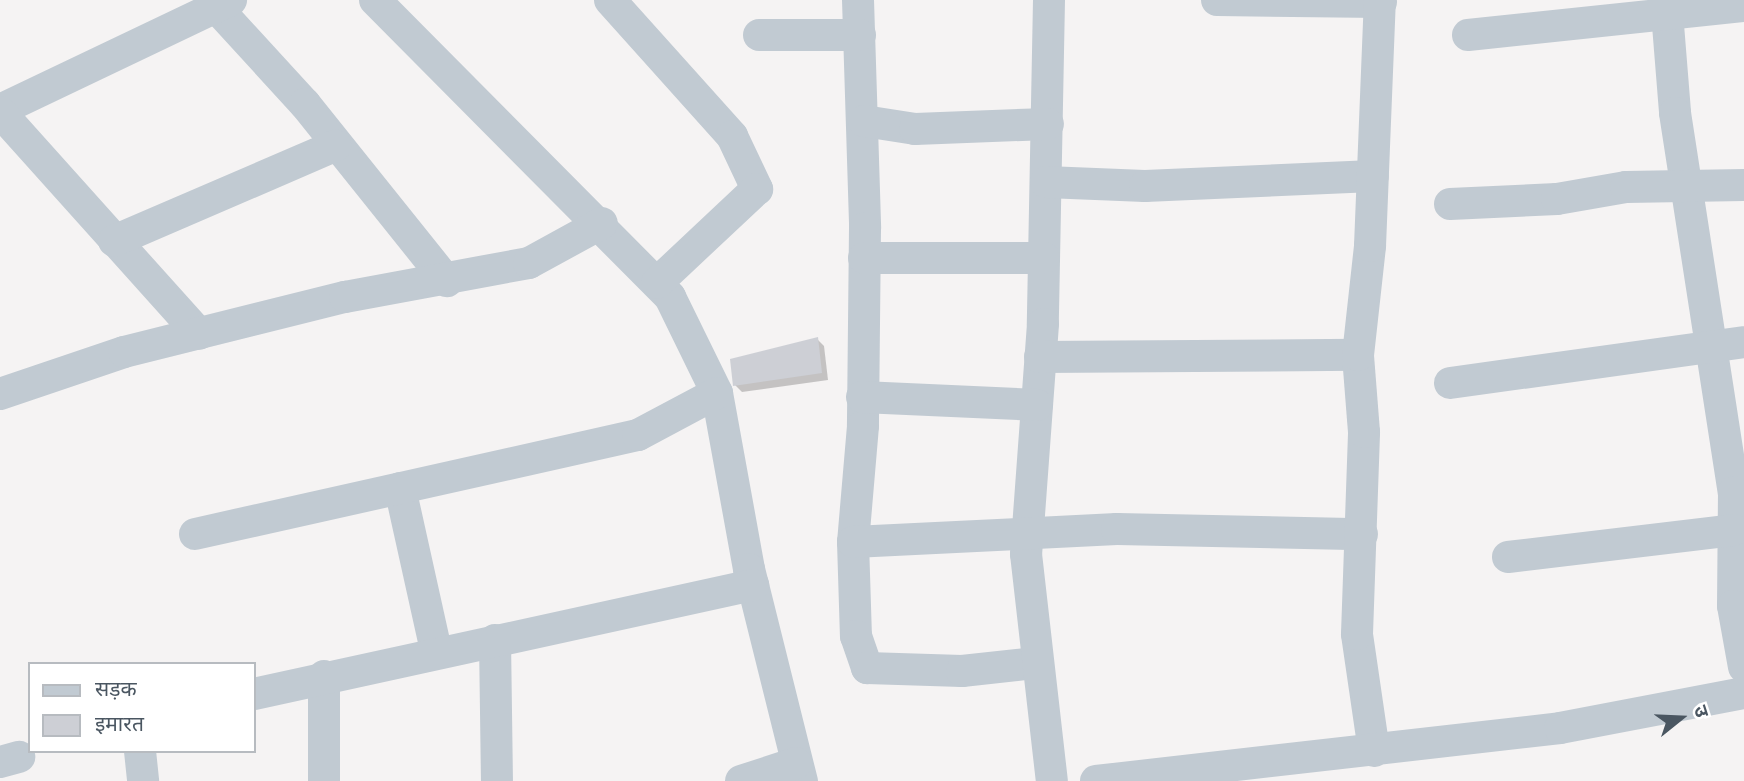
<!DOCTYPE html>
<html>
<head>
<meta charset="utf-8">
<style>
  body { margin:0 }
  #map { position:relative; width:1744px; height:781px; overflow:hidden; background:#f5f3f3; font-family:Figtree,"Noto Sans Devanagari",sans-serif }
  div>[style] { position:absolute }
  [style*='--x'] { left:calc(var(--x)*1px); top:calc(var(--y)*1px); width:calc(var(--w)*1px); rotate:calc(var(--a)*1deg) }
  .shadow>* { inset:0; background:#0003 }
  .building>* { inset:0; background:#cdcfd5 }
  .minor>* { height:32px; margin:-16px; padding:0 16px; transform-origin:16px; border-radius:16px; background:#c1cad2 }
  span { translate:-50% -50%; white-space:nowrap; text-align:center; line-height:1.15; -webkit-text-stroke:5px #fff; paint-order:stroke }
  .legend { position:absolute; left:28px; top:662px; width:228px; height:91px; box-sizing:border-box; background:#fff; border:2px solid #b7bbc0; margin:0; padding:9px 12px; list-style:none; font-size:21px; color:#4a5661 }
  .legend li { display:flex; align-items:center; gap:14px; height:35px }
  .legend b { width:35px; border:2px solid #b7bbc0 }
  .north { position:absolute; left:1646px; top:683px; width:70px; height:70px; -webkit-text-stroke:5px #fff; paint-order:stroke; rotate:72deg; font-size:19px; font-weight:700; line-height:28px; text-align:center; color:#4a5661 }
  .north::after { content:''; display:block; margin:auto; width:24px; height:32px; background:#4a5661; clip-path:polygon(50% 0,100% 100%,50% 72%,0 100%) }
</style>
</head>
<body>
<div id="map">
  <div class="shadow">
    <div style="clip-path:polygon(817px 339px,824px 346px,828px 380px,742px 392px,735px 385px)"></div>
  </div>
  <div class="building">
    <div style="clip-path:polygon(818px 337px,822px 373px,733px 386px,730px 359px)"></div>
  </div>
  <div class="minor">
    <div style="--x:375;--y:0;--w:419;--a:45.2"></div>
    <div style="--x:670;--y:297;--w:107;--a:63.9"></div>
    <div style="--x:717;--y:393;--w:179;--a:79.7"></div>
    <div style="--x:749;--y:569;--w:219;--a:76"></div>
    <div style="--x:610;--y:0;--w:183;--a:48.1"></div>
    <div style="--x:732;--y:136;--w:59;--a:64.7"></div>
    <div style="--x:757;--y:189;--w:137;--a:136.8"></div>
    <div style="--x:858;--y:0;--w:228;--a:88.2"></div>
    <div style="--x:865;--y:228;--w:198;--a:90.6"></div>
    <div style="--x:863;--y:426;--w:116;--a:94.9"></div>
    <div style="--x:853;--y:542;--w:94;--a:88.2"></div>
    <div style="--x:856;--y:636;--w:34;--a:71"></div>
    <div style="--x:867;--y:668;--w:95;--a:1.8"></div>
    <div style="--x:962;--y:671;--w:72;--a:-6.3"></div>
    <div style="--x:1049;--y:0;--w:324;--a:91.1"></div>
    <div style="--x:1043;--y:324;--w:231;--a:94.2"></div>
    <div style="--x:1026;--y:554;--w:228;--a:83.5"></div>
    <div style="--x:1217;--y:0;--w:164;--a:0.7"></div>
    <div style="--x:1666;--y:0;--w:113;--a:85.4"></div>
    <div style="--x:1675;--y:113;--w:384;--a:81.2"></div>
    <div style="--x:1734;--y:492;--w:114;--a:90.5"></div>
    <div style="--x:1733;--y:606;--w:62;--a:79.8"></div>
    <div style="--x:216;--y:7;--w:132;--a:47.5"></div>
    <div style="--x:305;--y:104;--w:227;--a:51.3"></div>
    <div style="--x:759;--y:35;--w:101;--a:0"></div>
    <div style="--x:1468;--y:35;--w:278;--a:-6"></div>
    <div style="--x:0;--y:110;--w:256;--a:-25.5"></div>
    <div style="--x:0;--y:112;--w:298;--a:48.1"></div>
    <div style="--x:864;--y:121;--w:52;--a:8.9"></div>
    <div style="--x:915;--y:129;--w:133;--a:-2.2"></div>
    <div style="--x:1046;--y:182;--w:99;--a:2.3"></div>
    <div style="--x:1145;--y:186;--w:228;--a:-2.5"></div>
    <div style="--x:1450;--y:204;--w:107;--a:-2.7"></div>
    <div style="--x:1557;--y:199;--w:70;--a:-9.9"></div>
    <div style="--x:1626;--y:187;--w:118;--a:-1"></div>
    <div style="--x:114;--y:241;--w:241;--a:-23.3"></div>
    <div style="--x:864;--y:258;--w:180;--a:0"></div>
    <div style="--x:1040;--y:357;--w:318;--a:-0.4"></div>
    <div style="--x:1450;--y:383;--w:297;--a:-7.9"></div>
    <div style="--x:0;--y:394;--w:131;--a:-18.7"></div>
    <div style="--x:124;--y:352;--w:228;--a:-14"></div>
    <div style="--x:345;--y:297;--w:187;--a:-10.5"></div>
    <div style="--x:529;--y:263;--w:83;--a:-28.7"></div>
    <div style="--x:862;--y:397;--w:175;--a:2.6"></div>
    <div style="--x:400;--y:488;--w:167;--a:77.5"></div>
    <div style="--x:195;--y:534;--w:454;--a:-12.6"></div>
    <div style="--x:638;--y:435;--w:89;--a:-28"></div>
    <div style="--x:853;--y:542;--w:264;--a:-2.8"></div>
    <div style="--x:1117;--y:529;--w:245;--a:1.2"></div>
    <div style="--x:1508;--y:557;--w:227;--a:-6.8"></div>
    <div style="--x:495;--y:640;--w:141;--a:89.2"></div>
    <div style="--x:324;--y:676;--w:105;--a:90"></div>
    <div style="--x:254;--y:694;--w:511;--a:-12.32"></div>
    <div style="--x:140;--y:751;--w:30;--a:84"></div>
    <div style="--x:1374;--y:751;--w:118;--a:-98.3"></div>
    <div style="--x:1357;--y:634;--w:202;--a:-88"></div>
    <div style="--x:1364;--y:432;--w:77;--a:-94.5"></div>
    <div style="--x:1358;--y:355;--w:110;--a:-83.7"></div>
    <div style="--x:1370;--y:246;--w:246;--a:-87.7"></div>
    <div style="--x:0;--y:762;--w:20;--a:-15"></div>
    <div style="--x:741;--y:781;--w:58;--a:-18.1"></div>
    <div style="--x:1096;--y:781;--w:467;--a:-6.5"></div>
    <div style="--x:1560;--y:728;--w:187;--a:-10.8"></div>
  </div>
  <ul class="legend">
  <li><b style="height:9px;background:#c1cad2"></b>सड़क</li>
  <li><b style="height:19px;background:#cdcfd5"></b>इमारत</li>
  </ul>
  <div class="north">उ</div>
</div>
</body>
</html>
